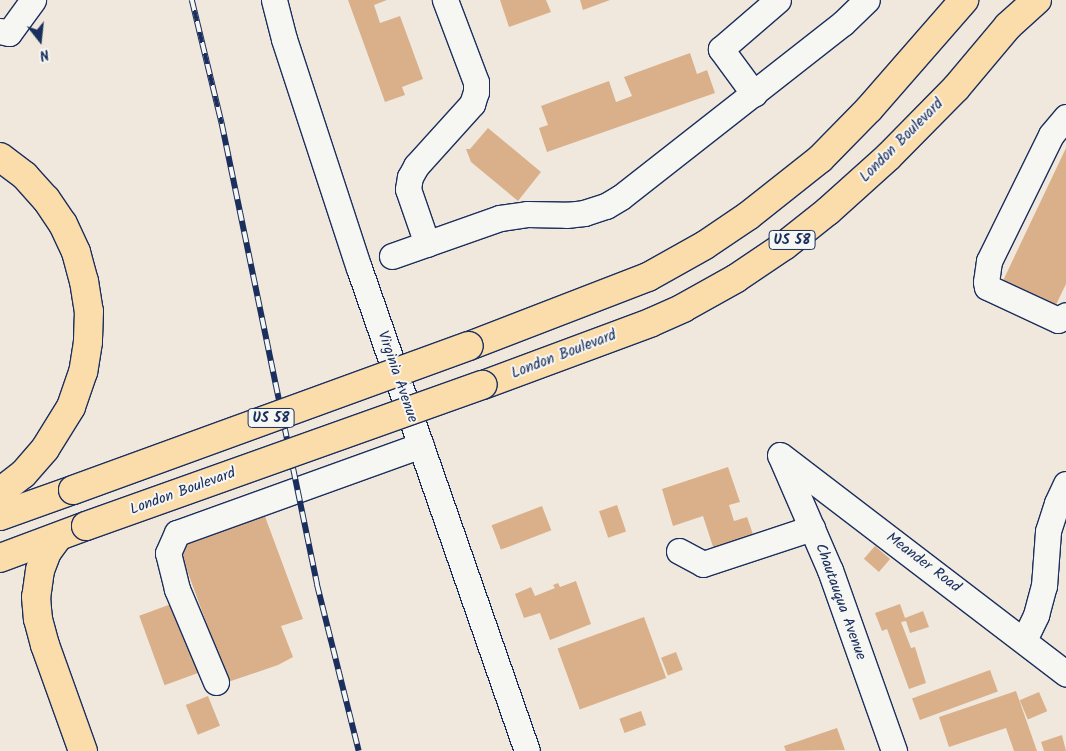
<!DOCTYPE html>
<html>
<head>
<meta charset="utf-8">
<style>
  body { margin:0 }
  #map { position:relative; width:1066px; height:751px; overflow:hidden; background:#f0e8dd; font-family:Kalam,sans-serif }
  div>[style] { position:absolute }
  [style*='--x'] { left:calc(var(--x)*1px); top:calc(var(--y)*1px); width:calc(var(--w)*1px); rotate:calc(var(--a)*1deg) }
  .building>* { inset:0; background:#dab08b; transform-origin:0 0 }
  .roads { filter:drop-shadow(1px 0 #1b2f5e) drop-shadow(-1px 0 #1b2f5e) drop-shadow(0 1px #1b2f5e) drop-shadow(0 -1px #1b2f5e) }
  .minor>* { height:25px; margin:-12.5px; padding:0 12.5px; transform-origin:12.5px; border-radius:12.5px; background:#f6f6f2 }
  .major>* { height:28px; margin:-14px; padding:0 14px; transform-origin:14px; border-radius:14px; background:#fbddab }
  .highway>* { height:28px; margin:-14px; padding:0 14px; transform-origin:14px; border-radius:14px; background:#fbddab }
  .rail>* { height:5.5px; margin-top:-2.75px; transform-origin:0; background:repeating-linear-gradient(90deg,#f6f6f2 0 11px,#1b2f5e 0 22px); box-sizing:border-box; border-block:1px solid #1b2f5e }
  .bridges { filter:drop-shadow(1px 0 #1b2f5e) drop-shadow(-1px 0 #1b2f5e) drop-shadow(0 1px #1b2f5e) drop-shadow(0 -1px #1b2f5e) }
  .major-bridge>* { height:28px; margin:-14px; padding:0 14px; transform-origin:14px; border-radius:14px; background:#fbddab }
  span { translate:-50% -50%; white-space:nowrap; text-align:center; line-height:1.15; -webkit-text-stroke:4px #f6f6f2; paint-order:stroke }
  .shield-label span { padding:1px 4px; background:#f6f6f2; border:1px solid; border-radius:4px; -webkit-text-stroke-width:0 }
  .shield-label { font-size:14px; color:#1b2f5e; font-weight:700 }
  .street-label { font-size:15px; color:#1b2f5e }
  .north { position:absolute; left:15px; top:15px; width:50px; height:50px; -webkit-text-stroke:4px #f6f6f2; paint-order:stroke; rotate:164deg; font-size:14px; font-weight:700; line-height:20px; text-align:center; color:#1b2f5e }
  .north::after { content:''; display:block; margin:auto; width:18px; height:22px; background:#1b2f5e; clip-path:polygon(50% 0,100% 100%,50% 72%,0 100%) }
</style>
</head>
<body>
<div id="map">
  <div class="building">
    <div style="clip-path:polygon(348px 0,387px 0,374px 5px,380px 23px,400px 16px,423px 79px,402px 87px,405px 95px,385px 102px)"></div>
    <div style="clip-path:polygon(500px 0,546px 0,551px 12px,509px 27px)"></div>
    <div style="clip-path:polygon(580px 0,610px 0,583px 10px)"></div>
    <div style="clip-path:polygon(690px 53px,697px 74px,707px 70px,715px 93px,547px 152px,539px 128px,548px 125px,541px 106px,609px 81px,616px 102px,632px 96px,624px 77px)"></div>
    <div style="clip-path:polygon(488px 128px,541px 172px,518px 201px,471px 162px,466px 149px,470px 149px)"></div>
    <div style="clip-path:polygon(1066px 148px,1066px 284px,1053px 311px,1000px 287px)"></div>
    <div style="clip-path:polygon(728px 467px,740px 502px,729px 505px,734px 521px,747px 517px,755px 540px,715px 553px,703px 516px,673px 526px,662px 489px)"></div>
    <div style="left:617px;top:505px;width:28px;height:19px;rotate:71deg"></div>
    <div style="left:542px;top:506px;width:26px;height:54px;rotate:69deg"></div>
    <div style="clip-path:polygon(263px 511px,303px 619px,281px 626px,293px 657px,278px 665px,228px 682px,177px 543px)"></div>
    <div style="left:875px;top:546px;width:20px;height:17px;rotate:41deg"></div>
    <div style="clip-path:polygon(576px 581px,591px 624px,550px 640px,540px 613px,524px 618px,515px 594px,531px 587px,535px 596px,555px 588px,553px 585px,558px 583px,560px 587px)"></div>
    <div style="left:174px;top:603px;width:74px;height:37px;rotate:70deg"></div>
    <div style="clip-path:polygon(900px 604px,905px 618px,923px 611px,929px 627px,910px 633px,906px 621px,901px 622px,911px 648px,915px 647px,926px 683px,909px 689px,887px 629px,882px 631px,875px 613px)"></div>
    <div style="left:644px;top:617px;width:65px;height:92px;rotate:70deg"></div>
    <div style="left:676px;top:652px;width:19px;height:16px;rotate:69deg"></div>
    <div style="left:990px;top:670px;width:23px;height:83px;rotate:70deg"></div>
    <div style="clip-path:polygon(1016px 691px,1037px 751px,1014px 751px,1006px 728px,949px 747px,939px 717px)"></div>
    <div style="left:1039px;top:692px;width:21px;height:21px;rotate:67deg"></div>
    <div style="left:208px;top:696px;width:32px;height:24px;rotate:68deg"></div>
    <div style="left:641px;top:711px;width:15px;height:23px;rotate:70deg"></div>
    <div style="clip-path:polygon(837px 728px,845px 750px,786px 751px,784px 746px)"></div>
    <div style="clip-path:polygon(1062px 735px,1066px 751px,1044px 751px,1041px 742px)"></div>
  </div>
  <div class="roads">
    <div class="minor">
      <div style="--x:274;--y:0;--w:40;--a:75.6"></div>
      <div style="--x:284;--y:39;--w:241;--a:71.9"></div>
      <div style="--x:359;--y:268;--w:511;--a:70.82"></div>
      <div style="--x:0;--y:31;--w:9;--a:13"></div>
      <div style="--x:9;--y:33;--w:41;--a:-54"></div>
      <div style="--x:754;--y:94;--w:56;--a:-126.3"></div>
      <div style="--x:721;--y:49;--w:75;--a:-40.7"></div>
      <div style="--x:1066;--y:117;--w:23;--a:130"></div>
      <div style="--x:1051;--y:135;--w:140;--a:116.2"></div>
      <div style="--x:989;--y:261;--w:21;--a:98"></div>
      <div style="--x:986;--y:282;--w:5;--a:79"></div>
      <div style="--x:987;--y:287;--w:78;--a:24.9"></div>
      <div style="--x:1058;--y:320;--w:9;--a:-32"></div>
      <div style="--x:427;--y:244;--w:58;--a:-109.1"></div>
      <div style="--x:408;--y:189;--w:12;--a:-81"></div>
      <div style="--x:410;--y:177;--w:13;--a:-61"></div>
      <div style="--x:416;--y:166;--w:84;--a:-47.9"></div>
      <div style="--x:472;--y:104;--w:13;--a:-72"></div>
      <div style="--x:476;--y:92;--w:10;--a:-90"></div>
      <div style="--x:476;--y:82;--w:88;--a:-110.7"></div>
      <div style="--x:392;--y:256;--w:114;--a:-19.4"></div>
      <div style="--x:500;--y:218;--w:27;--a:-8"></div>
      <div style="--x:527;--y:214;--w:39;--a:1"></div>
      <div style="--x:566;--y:215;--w:18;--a:-6"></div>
      <div style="--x:584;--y:213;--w:23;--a:-18"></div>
      <div style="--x:606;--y:206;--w:17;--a:-31"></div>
      <div style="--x:621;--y:197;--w:282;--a:-38.1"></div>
      <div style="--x:843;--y:23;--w:33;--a:-44"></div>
      <div style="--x:780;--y:455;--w:360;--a:37.4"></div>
      <div style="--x:781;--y:457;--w:123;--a:66.6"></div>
      <div style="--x:830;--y:570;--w:192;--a:70.5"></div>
      <div style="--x:679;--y:551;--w:27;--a:28"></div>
      <div style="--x:703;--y:564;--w:115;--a:-18.3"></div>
      <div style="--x:1024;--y:640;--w:28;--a:-64"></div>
      <div style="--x:1036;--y:615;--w:30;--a:-75"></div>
      <div style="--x:1044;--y:586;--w:55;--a:-85.8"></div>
      <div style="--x:1048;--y:531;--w:29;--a:-72"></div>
      <div style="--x:1057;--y:503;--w:21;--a:-65"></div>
      <div style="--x:216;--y:682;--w:101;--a:-112.8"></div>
      <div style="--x:177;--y:589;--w:37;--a:-104"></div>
      <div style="--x:168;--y:553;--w:22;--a:-66"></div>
      <div style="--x:177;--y:533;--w:259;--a:-19.8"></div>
    </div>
    <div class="major">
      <div style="--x:469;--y:346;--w:192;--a:-21.1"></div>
      <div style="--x:648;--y:277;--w:65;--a:-29.3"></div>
      <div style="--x:705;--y:245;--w:52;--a:-34"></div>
      <div style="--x:748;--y:216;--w:92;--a:-38.4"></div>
      <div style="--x:820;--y:159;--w:70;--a:-45.6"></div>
      <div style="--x:869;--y:109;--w:145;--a:-48.9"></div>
      <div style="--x:483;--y:385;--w:180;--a:-20.4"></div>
      <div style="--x:652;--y:322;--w:34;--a:-24"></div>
      <div style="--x:683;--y:308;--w:60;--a:-29.1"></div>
      <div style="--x:735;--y:279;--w:59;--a:-34"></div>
      <div style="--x:784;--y:246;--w:56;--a:-38.5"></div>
      <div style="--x:828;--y:211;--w:81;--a:-42"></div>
      <div style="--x:888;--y:157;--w:97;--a:-45.4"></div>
      <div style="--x:956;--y:88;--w:81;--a:-50"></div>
      <div style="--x:1008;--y:26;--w:39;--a:-42"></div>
      <div style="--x:0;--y:516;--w:77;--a:-19.6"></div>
      <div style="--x:0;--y:558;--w:92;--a:-20.4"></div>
    </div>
    <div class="highway">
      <div style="--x:0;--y:157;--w:31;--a:37"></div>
      <div style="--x:25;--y:176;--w:31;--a:48"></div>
      <div style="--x:46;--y:199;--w:30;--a:56"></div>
      <div style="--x:63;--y:224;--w:31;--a:65"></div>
      <div style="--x:76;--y:252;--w:30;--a:75"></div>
      <div style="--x:84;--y:281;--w:30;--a:81"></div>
      <div style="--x:89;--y:311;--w:31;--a:92"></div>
      <div style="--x:88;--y:342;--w:30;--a:99"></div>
      <div style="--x:83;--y:372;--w:37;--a:109"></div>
      <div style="--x:71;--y:407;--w:49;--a:121.8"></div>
      <div style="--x:45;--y:449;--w:33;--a:131"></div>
      <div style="--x:23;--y:474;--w:29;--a:142"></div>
      <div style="--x:58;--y:537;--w:19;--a:126"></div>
      <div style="--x:47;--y:552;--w:19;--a:111"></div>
      <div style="--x:40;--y:570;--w:27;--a:98"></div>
      <div style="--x:36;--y:597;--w:22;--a:85"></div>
      <div style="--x:38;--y:619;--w:27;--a:75"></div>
      <div style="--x:45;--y:645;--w:113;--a:70.3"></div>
    </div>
  </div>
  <div class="rail">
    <div style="--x:192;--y:0;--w:128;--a:76.4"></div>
    <div style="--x:222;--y:124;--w:470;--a:78.3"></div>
    <div style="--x:317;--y:584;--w:172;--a:75.9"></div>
  </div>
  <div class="bridges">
    <div class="major-bridge">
      <div style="--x:73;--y:490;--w:421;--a:-20"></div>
      <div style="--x:86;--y:526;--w:421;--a:-19.6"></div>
    </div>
  </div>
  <div class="shield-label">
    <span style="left:792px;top:240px">US 58</span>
    <span style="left:271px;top:418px">US 58</span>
  </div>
  <div class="street-label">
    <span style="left:902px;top:141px;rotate:-45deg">London Boulevard</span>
    <span style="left:564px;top:355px;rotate:-21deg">London Boulevard</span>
    <span style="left:397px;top:377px;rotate:71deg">Virginia Avenue</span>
    <span style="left:183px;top:492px;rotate:-20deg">London Boulevard</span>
    <span style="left:923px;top:563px;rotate:37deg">Meander Road</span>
    <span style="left:840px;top:602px;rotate:70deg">Chautauqua Avenue</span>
  </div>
  <div class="north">N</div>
</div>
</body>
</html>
